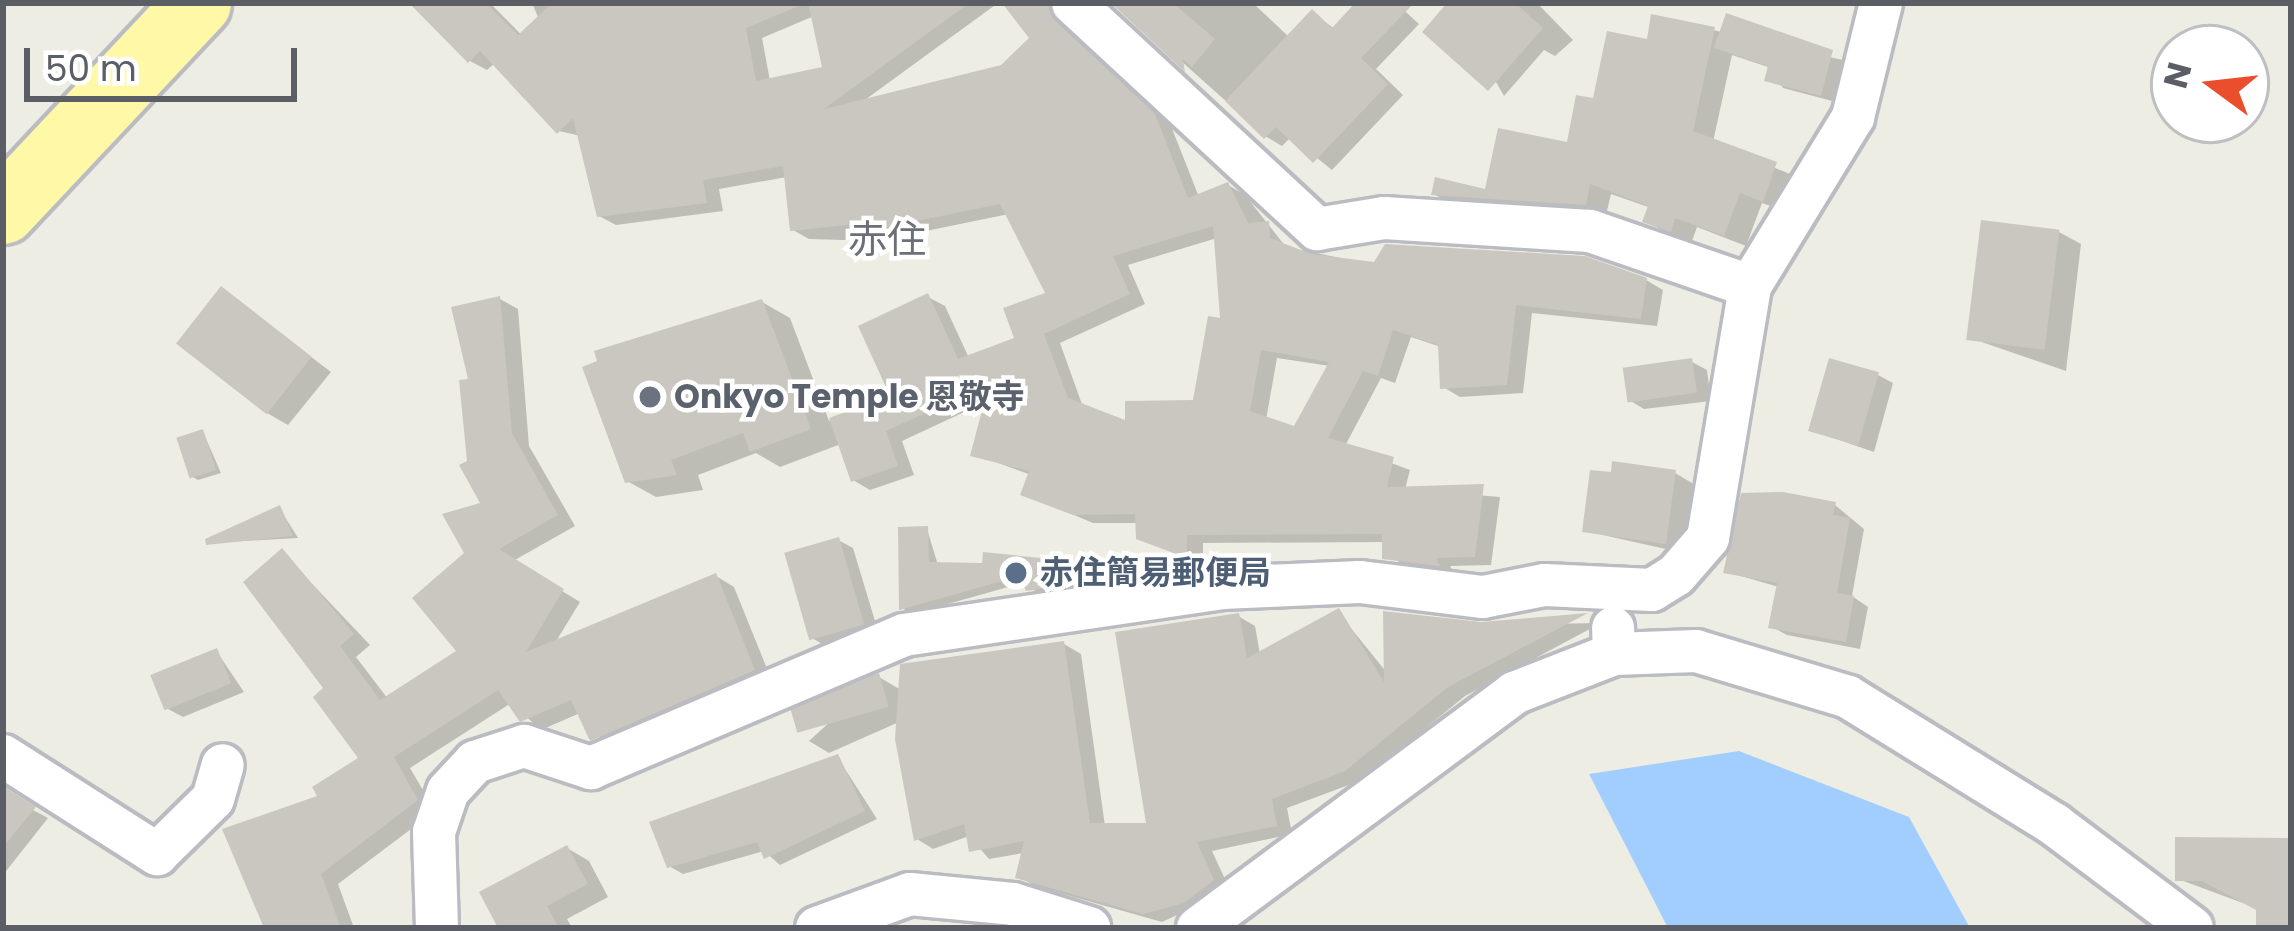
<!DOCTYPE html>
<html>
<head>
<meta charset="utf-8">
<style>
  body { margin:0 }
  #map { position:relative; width:2294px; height:931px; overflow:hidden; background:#eeede3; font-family:Poppins,"Noto Sans JP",sans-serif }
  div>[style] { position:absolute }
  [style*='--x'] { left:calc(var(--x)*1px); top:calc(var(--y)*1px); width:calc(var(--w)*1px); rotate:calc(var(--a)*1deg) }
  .water>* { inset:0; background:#a2ceff }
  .shadow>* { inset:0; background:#0003 }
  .building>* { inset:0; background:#c9c7c0; transform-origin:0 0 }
  .roads { filter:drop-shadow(3px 0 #bbbcc2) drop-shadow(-3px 0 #bbbcc2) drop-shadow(0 3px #bbbcc2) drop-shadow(0 -3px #bbbcc2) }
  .minor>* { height:42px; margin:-21px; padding:0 21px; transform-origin:21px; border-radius:21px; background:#fff }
  .primary>* { height:66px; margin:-33px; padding:0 33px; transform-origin:33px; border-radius:33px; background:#fff9a7 }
  .dots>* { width:33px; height:33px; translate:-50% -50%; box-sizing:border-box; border:6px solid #fff; border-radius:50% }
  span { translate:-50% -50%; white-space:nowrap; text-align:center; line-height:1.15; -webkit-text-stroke:9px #fff; paint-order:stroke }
  .worship-label { font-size:33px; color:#5b616d; font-weight:700 }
  .left { translate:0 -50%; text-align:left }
  .service-label { font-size:33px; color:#4e5e75; font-weight:700 }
  .quarter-label { font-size:39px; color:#6c7076 }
  .frame { position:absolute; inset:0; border:6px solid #5b5e64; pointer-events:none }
  .north { position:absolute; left:2150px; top:24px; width:120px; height:120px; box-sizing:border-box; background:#fff; border:3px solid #bdbfc1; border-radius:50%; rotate:285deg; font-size:33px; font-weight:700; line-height:48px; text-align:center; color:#5b5e64 }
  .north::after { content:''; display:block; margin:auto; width:42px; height:54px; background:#ea4e2d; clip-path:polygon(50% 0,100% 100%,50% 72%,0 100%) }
  .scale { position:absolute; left:24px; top:48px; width:273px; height:54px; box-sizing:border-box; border:6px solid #5b5e64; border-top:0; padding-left:15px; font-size:36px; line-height:42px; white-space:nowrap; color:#5b5e64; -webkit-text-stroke:9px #fff; paint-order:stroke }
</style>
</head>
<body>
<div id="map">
  <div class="water">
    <div style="clip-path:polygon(1739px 751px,1909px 817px,1970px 928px,1668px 928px,1589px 774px)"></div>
  </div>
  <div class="shadow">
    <div style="clip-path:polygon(evenodd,410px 3px,490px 3px,564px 78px,532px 3px,998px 3px,862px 102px,1002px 68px,1033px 38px,1006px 3px,1070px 3px,1065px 24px,1171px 126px,1199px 197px,1228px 185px,1245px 195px,1286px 247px,1375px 265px,1646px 280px,1663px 290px,1657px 326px,1532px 313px,1523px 393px,1460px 397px,1443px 387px,1441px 347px,1411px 337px,1395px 383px,1381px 378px,1345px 446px,1410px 470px,1405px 489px,1500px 497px,1491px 565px,1450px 566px,1454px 573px,1402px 567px,1385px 542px,1203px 543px,1203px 565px,1139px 537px,1138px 523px,1093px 523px,1024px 494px,1031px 475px,974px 454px,988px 401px,902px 441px,914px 475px,870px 490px,853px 480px,841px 444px,780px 467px,756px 453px,698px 475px,703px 490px,656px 497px,627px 481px,762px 302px,790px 318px,829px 421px,894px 398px,928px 297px,945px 306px,969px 358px,1018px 340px,1050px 294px,1009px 214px,877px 241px,809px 239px,793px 230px,787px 177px,719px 189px,723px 211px,616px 225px,599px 216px,581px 136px,559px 131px,495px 63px,487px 70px,470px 61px,410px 3px,814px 16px,825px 69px,770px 81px,762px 38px,814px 16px,410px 3px,1217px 238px,1224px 321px,1196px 403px,1128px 424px,1083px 407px,1060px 343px,1145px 304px,1128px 265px,1217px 238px,410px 3px,1277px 358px,1330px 366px,1296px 430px,1266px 420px,1277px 358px)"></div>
    <div style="clip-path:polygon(1116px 3px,1253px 3px,1289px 37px,1312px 13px,1335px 29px,1359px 3px,1396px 3px,1419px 24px,1376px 69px,1403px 95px,1332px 170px,1291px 137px,1282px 146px,1265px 136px)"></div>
    <div style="clip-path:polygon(1451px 3px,1537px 3px,1573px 40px,1555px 56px,1544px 50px,1504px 96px)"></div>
    <div style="clip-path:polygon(1713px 30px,1847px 61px,1836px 102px,1783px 88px,1771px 68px,1732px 55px,1713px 142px,1797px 177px,1784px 211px,1762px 203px,1746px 246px,1697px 227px,1692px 241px,1667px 233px,1646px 221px,1651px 208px,1611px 194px,1606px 215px,1455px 206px,1434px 194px,1487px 193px,1569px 145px,1649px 42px)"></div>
    <div style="clip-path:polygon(2059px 232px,2081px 244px,2066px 371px,1970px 338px)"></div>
    <div style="clip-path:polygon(222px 289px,331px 372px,288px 425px,267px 413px)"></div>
    <div style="clip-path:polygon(500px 299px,518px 309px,529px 446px,575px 526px,513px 561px,580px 602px,555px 643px,716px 576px,734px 587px,772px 681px,610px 749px,580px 713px,541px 730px,511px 703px,410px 768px,435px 811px,338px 884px,354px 928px,266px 928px,322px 798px,363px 759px,282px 552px,370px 645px,356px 657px,388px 699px,461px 652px,484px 505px,470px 462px,471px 381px)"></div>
    <div style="clip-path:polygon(1692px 362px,1707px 370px,1711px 401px,1644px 409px,1629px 400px)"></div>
    <div style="clip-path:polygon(1878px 375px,1893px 383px,1874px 452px,1813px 431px)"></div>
    <div style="clip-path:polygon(203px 432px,221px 473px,198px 480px,191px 476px)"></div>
    <div style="clip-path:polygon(1675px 473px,1697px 486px,1688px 554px,1585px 531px)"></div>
    <div style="clip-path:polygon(1835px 505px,1864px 529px,1852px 596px,1868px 607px,1860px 649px,1787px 635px,1772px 627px,1779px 587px,1727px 572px)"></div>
    <div style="clip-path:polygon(280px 509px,298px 538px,209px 543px)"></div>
    <div style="clip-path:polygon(927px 529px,938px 565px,985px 566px,986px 555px,1080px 567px,1071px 591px,1039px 595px,1026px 582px,912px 614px,902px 608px)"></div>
    <div style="clip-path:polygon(838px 540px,853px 548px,878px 631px,827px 647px,812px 638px)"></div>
    <div style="clip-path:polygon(1338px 612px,1387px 673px,1481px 625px,1601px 623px,1465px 696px,1362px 780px,1287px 808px,1292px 834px,1212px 851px,1230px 890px,1162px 922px,1035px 886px,1018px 876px,1024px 853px,989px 859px,969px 836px,933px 849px,917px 839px,899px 722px,829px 753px,809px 741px,879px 677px,901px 690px,1064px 644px,1081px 654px,1105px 826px,1150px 825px,1238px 616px,1255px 626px,1260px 654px)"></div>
    <div style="clip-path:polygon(217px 652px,244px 692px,183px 717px,168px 709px)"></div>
    <div style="clip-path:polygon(838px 758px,877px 819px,780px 865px,764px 851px,683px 874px,669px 866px)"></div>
    <div style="clip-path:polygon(3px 794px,48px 818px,3px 875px)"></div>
    <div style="clip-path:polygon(2291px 841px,2291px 928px,2264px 928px,2259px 909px,2178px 879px)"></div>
    <div style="clip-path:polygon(567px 848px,589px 861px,608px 897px,567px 919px,572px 928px,502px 928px)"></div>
  </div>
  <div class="building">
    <div style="clip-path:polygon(evenodd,409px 3px,486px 3px,518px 35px,552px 3px,806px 3px,746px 28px,756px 81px,822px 67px,808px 3px,969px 3px,824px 109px,1001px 65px,1029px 38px,1002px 3px,1048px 3px,1155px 114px,1188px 198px,1228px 182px,1248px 223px,1269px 221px,1270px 238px,1311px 254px,1374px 262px,1385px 244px,1585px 256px,1647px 278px,1641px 319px,1516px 305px,1507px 385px,1440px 389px,1438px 345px,1393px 330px,1378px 376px,1363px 371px,1328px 438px,1394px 457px,1387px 487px,1484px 484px,1475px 557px,1436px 558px,1440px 566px,1382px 559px,1382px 534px,1187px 535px,1187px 558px,1136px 539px,1135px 514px,1073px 515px,1020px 495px,1029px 471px,970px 456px,989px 384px,886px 431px,898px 466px,851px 482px,829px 418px,890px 396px,858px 326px,928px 293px,958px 359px,1014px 338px,1003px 308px,1045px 293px,1000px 204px,858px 233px,856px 224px,790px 231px,783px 166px,703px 180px,707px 203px,597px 217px,573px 118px,557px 134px,480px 51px,468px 63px,409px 3px,1213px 226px,1220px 318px,1208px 316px,1193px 400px,1125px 401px,1125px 420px,1068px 398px,1044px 334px,1130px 294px,1113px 256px,1213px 226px,409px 3px,1261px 350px,1329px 362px,1294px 426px,1250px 411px,1261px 350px)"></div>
    <div style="clip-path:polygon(1111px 3px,1173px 3px,1215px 39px,1192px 67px,1183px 59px,1185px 72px)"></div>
    <div style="clip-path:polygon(1355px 3px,1414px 3px,1361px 58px,1388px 84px,1313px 163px,1276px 127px,1264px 139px,1225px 101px,1312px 9px,1332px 28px)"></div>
    <div style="clip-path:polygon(1447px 3px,1515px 3px,1543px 28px,1488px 91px,1422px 32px)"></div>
    <div style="clip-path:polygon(1726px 13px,1833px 50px,1821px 96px,1764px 81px,1768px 66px,1714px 48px)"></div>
    <div style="clip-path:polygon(1651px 14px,1715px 27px,1693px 131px,1777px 162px,1763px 202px,1740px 193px,1724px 236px,1675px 218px,1671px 232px,1642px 222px,1648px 206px,1590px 184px,1586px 205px,1431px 195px,1435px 177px,1485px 189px,1498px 128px,1567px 142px,1576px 95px,1593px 98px,1607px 31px,1647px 39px)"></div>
    <div style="left:1981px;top:220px;width:79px;height:121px;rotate:7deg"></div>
    <div style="left:221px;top:286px;width:115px;height:73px;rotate:38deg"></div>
    <div style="clip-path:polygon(500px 296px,512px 433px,558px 515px,499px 549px,564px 589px,526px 652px,716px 573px,755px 670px,590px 741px,571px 700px,520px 722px,498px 690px,394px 757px,418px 800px,321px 874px,341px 928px,264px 928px,222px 829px,317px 796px,312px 787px,358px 758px,313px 697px,323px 688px,243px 582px,282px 548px,354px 634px,340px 646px,380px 700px,456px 651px,412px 598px,464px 553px,442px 514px,480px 503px,459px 465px,467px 461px,459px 380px,468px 379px,451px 307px)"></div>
    <div style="clip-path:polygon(762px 299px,811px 429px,750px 452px,743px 433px,671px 460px,677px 475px,625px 483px,582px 367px,597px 361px,594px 351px)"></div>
    <div style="left:1692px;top:358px;width:35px;height:70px;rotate:82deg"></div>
    <div style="left:1829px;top:358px;width:52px;height:76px;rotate:16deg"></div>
    <div style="left:203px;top:429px;width:43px;height:28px;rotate:72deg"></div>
    <div style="clip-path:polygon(1612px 461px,1676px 470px,1666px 544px,1582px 532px,1590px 470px,1611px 472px)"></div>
    <div style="clip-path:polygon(1783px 492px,1836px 502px,1833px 515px,1850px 518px,1837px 593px,1854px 596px,1846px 642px,1768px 628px,1777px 583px,1723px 573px,1741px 493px)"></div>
    <div style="clip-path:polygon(280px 505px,293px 536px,206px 545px,205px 539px)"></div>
    <div style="clip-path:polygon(928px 526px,929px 562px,982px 563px,983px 552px,1071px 561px,1061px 586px,1026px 591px,1020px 576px,899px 610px,898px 527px)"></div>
    <div style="left:839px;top:537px;width:91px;height:57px;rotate:74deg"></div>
    <div style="clip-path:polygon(1339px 608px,1384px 682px,1383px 611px,1481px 622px,1588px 613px,1448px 687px,1345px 771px,1272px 799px,1277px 826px,1197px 842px,1214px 880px,1184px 903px,1143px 914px,1015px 878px,1024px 841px,969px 852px,964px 824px,914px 841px,895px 739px,900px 664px,1064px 641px,1090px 823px,1146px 823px,1115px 632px,1239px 613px,1247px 658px)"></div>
    <div style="left:217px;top:648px;width:38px;height:72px;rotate:68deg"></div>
    <div style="left:879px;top:673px;width:35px;height:95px;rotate:74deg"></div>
    <div style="clip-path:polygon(838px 754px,865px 811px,764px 859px,757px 842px,667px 868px,649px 822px)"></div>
    <div style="clip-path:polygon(3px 786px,36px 807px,3px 847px)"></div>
    <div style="clip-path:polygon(2175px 837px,2291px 838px,2291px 927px,2256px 927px,2256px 910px,2202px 881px,2175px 881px)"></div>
    <div style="clip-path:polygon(567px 845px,588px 884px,547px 906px,559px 928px,498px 928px,479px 892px)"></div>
  </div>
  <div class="roads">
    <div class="minor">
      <div style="--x:1073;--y:3;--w:333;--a:42.8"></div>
      <div style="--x:1317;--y:229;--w:68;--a:-9.3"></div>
      <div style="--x:1384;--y:218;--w:206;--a:3.6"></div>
      <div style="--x:1590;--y:231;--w:169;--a:19"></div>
      <div style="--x:1614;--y:654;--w:82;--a:-2.1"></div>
      <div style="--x:1696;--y:651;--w:159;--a:16.8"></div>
      <div style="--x:1848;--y:697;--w:243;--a:31.7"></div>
      <div style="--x:2055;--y:825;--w:171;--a:36.9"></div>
      <div style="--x:3;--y:756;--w:183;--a:32.5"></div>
      <div style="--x:157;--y:854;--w:78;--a:-44.5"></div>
      <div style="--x:213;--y:799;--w:35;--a:-74"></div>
      <div style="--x:437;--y:928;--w:96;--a:-91.8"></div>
      <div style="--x:434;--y:832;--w:43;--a:-71.1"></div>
      <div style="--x:448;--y:791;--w:40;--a:-47"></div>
      <div style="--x:475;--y:762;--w:52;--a:-18.1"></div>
      <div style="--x:524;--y:746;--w:71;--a:18.2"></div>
      <div style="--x:591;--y:768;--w:340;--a:-23"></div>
      <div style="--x:904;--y:635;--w:321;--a:-8.4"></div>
      <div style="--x:1222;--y:588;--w:138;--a:-2.5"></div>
      <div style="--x:1360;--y:582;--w:124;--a:7"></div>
      <div style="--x:1483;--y:597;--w:63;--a:-11"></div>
      <div style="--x:1545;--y:585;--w:107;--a:2.7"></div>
      <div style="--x:1652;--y:590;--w:28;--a:-32"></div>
      <div style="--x:1676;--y:575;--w:49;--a:-49.1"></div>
      <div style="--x:1708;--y:538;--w:255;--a:-80.5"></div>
      <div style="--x:1750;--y:286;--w:198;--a:-58.6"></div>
      <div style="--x:1853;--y:117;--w:117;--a:-76.2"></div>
      <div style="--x:817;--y:928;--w:99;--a:-20.1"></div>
      <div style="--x:910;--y:894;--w:103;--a:5.5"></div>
      <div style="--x:1013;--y:904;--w:80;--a:17.5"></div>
      <div style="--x:1198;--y:928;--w:394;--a:-36.6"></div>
      <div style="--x:1514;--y:693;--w:107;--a:-21.3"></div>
      <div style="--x:1614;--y:654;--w:26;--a:-92"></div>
    </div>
    <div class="primary">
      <div style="--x:3;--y:211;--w:285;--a:-46.8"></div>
    </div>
  </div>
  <div class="dots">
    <div style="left:650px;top:397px;background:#6b7280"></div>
    <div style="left:1016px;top:573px;background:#5c6f8a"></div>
  </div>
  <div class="worship-label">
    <span class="left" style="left:674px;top:397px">Onkyo Temple 恩敬寺</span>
  </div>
  <div class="service-label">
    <span class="left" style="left:1040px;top:573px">赤住簡易郵便局</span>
  </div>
  <div class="quarter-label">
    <span style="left:887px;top:240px">赤住</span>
  </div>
  <div class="frame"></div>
  <div class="north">N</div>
  <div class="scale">50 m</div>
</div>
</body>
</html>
